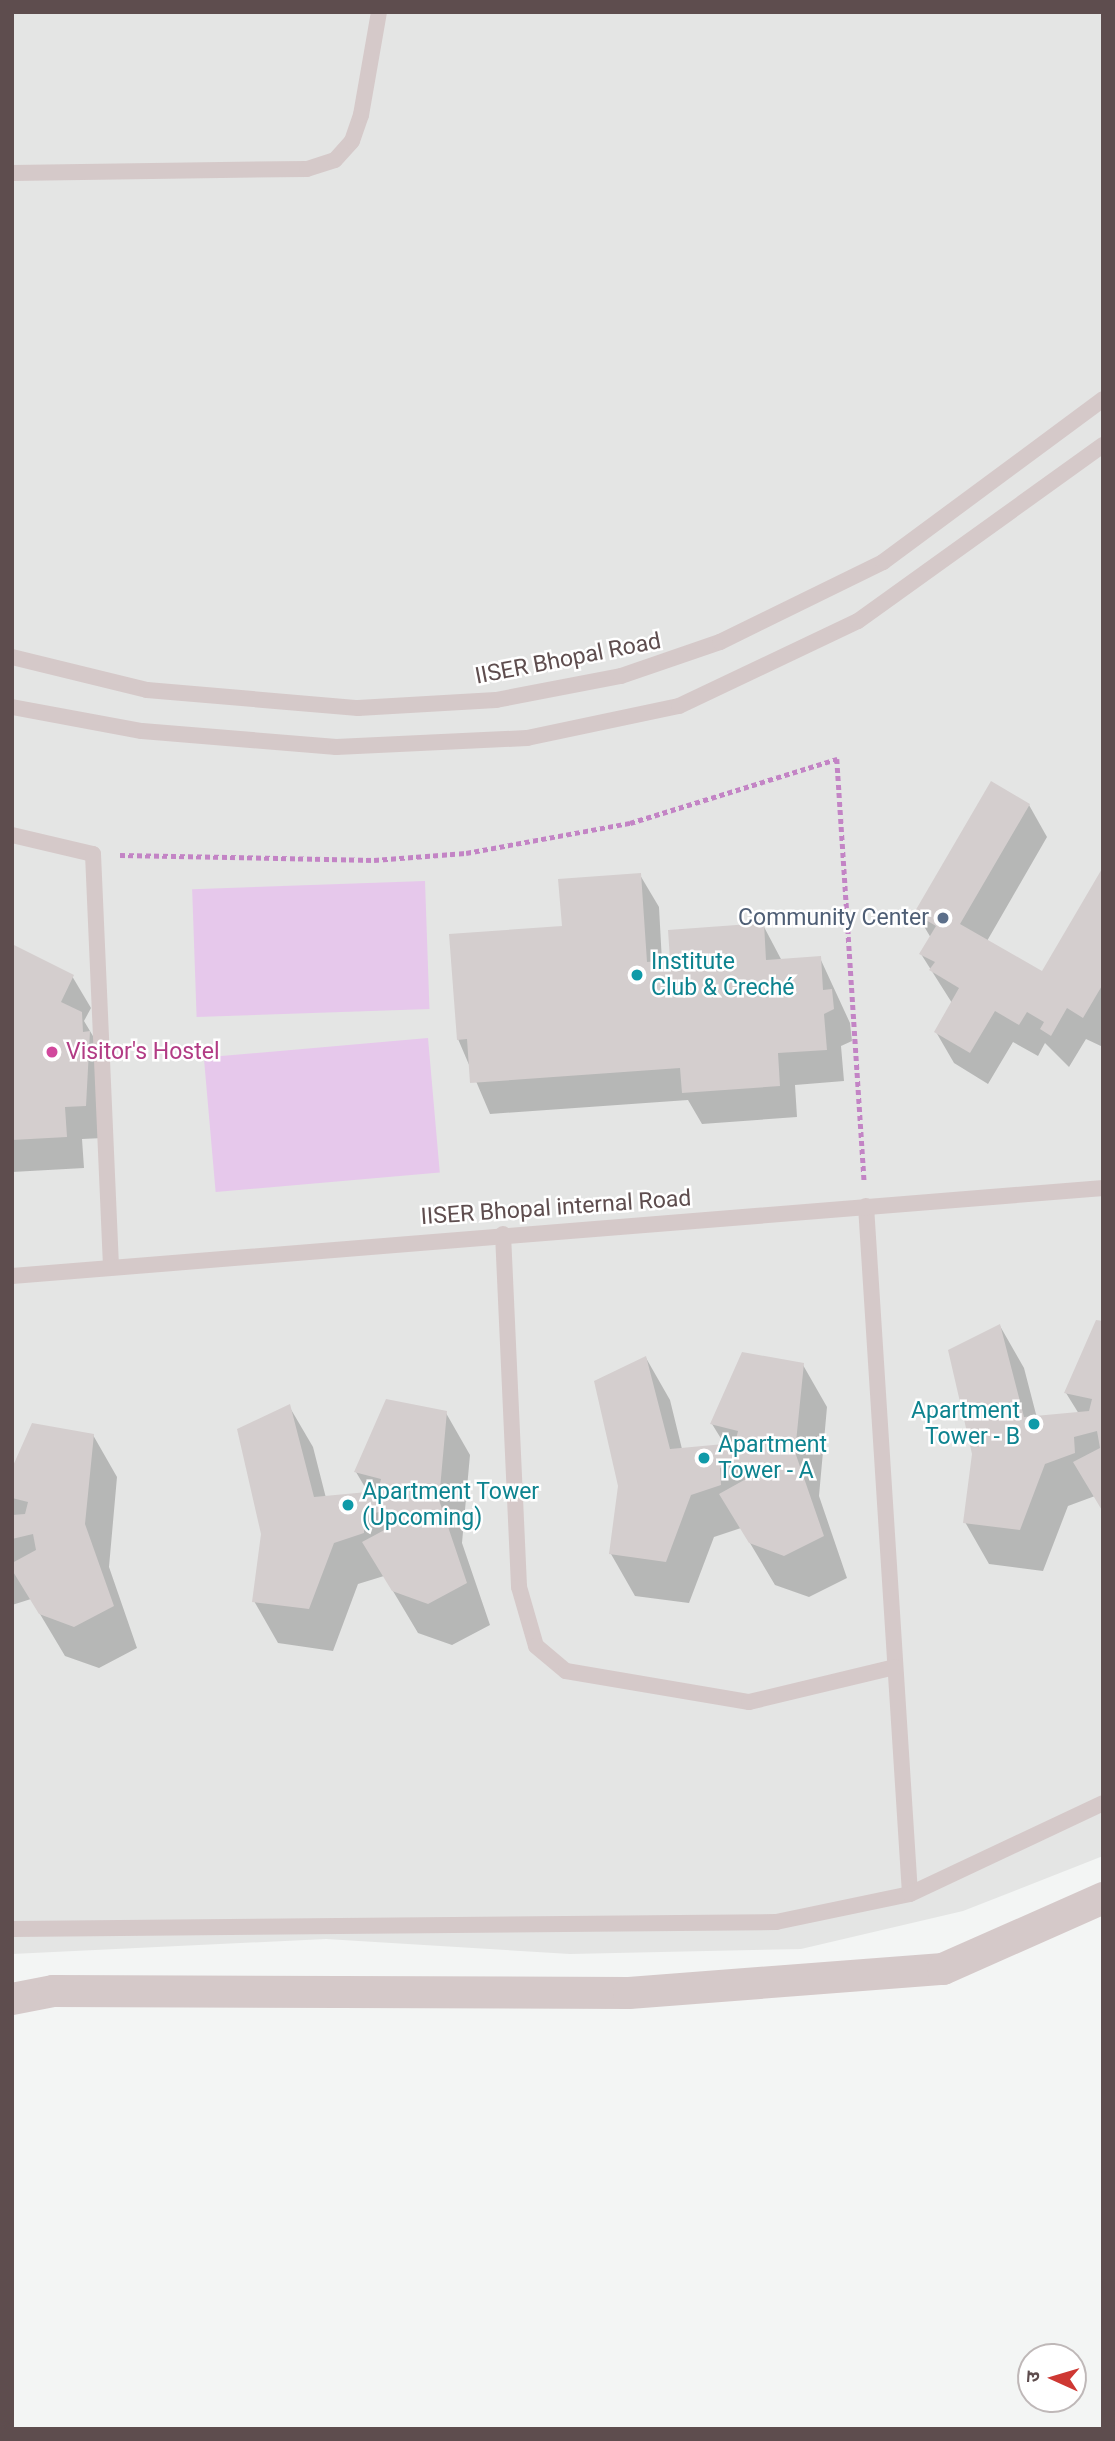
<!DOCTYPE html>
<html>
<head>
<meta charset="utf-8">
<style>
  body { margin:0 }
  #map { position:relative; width:1115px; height:2441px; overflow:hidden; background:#f3f5f4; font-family:Roboto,"Noto Sans Devanagari",sans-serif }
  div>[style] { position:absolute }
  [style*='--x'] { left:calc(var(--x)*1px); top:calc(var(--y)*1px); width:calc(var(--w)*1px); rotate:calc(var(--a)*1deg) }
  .education>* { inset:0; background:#e4e5e4 }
  .green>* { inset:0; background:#e6c8eb; transform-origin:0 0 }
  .shadow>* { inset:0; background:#0003 }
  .building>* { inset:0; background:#d4cece }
  .path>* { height:4.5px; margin-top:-2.25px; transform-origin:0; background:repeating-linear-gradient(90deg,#c384c5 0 5px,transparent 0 8.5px) }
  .lane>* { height:16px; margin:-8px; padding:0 8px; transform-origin:8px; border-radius:8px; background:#d5c9c9 }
  .street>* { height:32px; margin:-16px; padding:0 16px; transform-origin:16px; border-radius:16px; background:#d5c9c9 }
  .dots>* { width:19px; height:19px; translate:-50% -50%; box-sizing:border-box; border:4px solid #fff; border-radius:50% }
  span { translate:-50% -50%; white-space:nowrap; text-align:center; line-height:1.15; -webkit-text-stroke:5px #fff; paint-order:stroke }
  .street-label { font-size:23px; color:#5e4d4e }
  .service-label { font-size:23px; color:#4e5e75 }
  .right { translate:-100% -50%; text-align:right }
  .culture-label { font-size:23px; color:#0d838f }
  .left { translate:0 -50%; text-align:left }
  .hotel-label { font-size:23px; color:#b23c85 }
  .frame { position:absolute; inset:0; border:14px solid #5e4d4e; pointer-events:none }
  .north { position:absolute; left:1017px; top:2343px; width:70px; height:70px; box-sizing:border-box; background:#fff; border:2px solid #bfb8b8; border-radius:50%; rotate:274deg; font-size:19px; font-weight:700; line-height:28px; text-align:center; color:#5e4d4e }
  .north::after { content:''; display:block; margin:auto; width:24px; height:32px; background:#ce3833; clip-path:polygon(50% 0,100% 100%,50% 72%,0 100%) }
</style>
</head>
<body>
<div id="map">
  <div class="education">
    <div style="clip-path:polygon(12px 12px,1103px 12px,1103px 1856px,963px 1911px,801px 1949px,570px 1954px,326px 1939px,12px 1954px)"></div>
  </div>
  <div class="green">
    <div style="left:425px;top:881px;width:128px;height:233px;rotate:88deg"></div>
    <div style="left:428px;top:1038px;width:135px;height:225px;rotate:85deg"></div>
  </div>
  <div class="shadow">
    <div style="clip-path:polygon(1029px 805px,1047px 837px,987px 941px,1042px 974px,1103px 870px,1103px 1047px,1086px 1039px,1069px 1067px,1045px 1043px,1038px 1056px,1013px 1042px,988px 1084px,954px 1063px,936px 1032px,952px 1003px,921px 954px,931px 938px,916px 913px)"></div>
    <div style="clip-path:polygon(640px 875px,659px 907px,662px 962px,763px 925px,782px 961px,820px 958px,850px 1023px,852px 1041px,841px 1046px,844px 1081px,795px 1085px,797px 1117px,702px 1124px,688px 1100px,490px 1114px,458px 1039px,564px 927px)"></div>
    <div style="clip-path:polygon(12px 946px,72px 976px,91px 1008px,84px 1021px,99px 1046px,103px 1138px,82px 1139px,84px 1168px,12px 1172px)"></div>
    <div style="clip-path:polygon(1098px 1322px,1103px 1509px,1095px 1496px,1068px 1506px,1043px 1571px,989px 1564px,965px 1522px,1000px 1326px,1024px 1368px,1037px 1418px,1079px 1414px,1066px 1393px)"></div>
    <div style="clip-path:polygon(646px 1358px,670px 1400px,682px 1449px,725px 1445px,712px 1424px,803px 1365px,827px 1407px,819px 1496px,847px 1578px,809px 1597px,775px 1585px,741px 1528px,714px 1537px,689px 1603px,635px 1596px,611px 1554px)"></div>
    <div style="clip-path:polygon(289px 1406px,313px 1447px,326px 1498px,369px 1494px,356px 1472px,446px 1413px,470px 1455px,462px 1543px,490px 1625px,452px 1645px,418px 1633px,384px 1576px,358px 1584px,333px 1651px,278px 1643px,254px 1601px)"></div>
    <div style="clip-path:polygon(93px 1435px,117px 1477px,109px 1567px,137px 1648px,99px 1668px,65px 1656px,31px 1599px,12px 1605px,12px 1473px)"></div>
  </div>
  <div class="building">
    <div style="clip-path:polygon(991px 781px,1030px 804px,960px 924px,1042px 971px,1103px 867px,1103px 984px,1083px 1018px,1067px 1008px,1051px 1036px,1040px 1029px,1044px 1022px,1027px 1012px,1019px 1025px,995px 1011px,970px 1053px,934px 1032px,959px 988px,929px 970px,935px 962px,919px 954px,936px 926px,914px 913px)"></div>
    <div style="clip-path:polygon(641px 873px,647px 962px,670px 960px,668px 930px,764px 923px,766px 960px,821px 956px,823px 990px,832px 989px,834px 1009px,824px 1014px,827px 1050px,778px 1053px,780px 1086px,682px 1093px,680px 1068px,470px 1083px,467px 1039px,457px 1040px,449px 934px,562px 926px,558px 879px)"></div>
    <div style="clip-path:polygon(12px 944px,74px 975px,61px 1002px,82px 1012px,83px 1032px,90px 1031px,86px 1106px,65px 1107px,67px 1137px,12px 1140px)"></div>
    <div style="clip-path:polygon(1096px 1320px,1103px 1321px,1103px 1512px,1073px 1462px,1100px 1448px,1097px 1431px,1074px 1437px,1075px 1453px,1045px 1464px,1020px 1530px,963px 1523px,972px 1454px,948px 1350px,1000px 1324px,1024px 1417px,1089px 1411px,1092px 1399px,1064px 1393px)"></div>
    <div style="clip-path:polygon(742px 1352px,804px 1363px,795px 1452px,824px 1536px,784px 1556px,749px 1543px,719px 1494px,746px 1479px,743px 1463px,720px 1468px,721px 1485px,691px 1495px,666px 1562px,609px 1554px,618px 1486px,594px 1381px,646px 1356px,670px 1449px,735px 1443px,738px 1431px,710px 1424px)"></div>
    <div style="clip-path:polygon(386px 1399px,447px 1411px,439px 1500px,467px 1583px,428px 1604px,392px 1591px,362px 1542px,390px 1527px,386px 1510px,364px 1516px,364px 1533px,334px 1543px,309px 1609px,252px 1602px,261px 1534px,237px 1429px,290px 1404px,314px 1497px,378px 1491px,381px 1479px,354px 1472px)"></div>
    <div style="clip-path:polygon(32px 1423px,94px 1434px,85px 1524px,114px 1606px,74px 1627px,39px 1614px,12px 1570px,12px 1563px,36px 1550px,33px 1534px,12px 1539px,12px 1515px,25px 1514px,28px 1502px,12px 1498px,12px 1468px)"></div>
  </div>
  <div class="path">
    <div style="--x:120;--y:855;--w:254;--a:1.1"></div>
    <div style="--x:374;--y:860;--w:92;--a:-4.4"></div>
    <div style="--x:466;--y:853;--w:167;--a:-10.4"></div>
    <div style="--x:630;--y:823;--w:217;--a:-17.2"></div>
    <div style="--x:837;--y:759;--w:423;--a:86.3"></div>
  </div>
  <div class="lane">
    <div style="--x:12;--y:173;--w:295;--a:-0.8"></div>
    <div style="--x:307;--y:169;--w:29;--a:-18"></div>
    <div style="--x:335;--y:160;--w:25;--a:-48"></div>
    <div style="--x:352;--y:141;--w:28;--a:-71"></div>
    <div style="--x:361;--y:115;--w:105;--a:-80.1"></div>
    <div style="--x:12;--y:657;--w:139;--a:13.7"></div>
    <div style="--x:147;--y:690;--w:212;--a:4.9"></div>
    <div style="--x:358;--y:708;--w:138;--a:-3.3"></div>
    <div style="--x:496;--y:700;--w:127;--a:-10.9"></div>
    <div style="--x:621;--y:676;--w:105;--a:-19"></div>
    <div style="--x:720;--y:642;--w:182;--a:-26.1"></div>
    <div style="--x:883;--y:562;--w:274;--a:-36.5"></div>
    <div style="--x:12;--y:707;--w:132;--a:10.5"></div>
    <div style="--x:142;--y:731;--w:195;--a:4.7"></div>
    <div style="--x:336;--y:747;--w:191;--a:-2.7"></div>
    <div style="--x:527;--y:738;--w:155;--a:-11.9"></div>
    <div style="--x:679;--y:706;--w:198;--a:-25.4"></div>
    <div style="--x:858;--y:621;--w:302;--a:-35.7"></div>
    <div style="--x:12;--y:835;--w:83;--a:13.2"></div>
    <div style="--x:93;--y:854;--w:411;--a:87.5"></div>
    <div style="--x:866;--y:1206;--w:689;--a:86.34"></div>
    <div style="--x:503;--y:1234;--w:353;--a:87.4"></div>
    <div style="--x:519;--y:1587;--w:61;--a:73.9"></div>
    <div style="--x:536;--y:1646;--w:39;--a:40"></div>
    <div style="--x:566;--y:1671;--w:186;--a:9.6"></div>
    <div style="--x:749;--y:1702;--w:150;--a:-13.5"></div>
    <div style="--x:12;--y:1276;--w:1095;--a:-4.61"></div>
    <div style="--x:12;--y:1929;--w:764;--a:-0.52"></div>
    <div style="--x:776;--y:1922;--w:137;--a:-11.8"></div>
    <div style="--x:910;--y:1894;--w:213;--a:-25.2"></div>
  </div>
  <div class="street">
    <div style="--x:12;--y:1999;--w:42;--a:-11"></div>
    <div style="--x:53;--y:1991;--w:576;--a:0.2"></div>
    <div style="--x:629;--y:1993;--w:315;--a:-4.4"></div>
    <div style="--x:943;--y:1969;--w:175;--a:-23.9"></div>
  </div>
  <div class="dots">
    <div style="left:943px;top:918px;background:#5c6f8a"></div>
    <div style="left:637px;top:975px;background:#0f9aa8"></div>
    <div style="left:52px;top:1052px;background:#d1479c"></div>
    <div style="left:1034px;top:1424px;background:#0f9aa8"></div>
    <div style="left:704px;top:1458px;background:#0f9aa8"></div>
    <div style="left:348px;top:1505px;background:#0f9aa8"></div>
  </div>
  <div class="street-label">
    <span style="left:568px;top:659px;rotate:-11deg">IISER Bhopal Road</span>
    <span style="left:556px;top:1208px;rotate:-4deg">IISER Bhopal internal Road</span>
  </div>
  <div class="service-label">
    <span class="right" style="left:929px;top:918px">Community Center</span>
  </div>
  <div class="culture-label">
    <span class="left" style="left:651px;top:975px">Institute<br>Club &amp; Creché</span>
    <span class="right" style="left:1020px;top:1424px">Apartment<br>Tower - B</span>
    <span class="left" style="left:718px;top:1458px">Apartment<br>Tower - A</span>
    <span class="left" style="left:362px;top:1505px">Apartment Tower<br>(Upcoming)</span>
  </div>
  <div class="hotel-label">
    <span class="left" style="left:66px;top:1052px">Visitor's Hostel</span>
  </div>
  <div class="frame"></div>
  <div class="north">उ</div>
</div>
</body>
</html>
